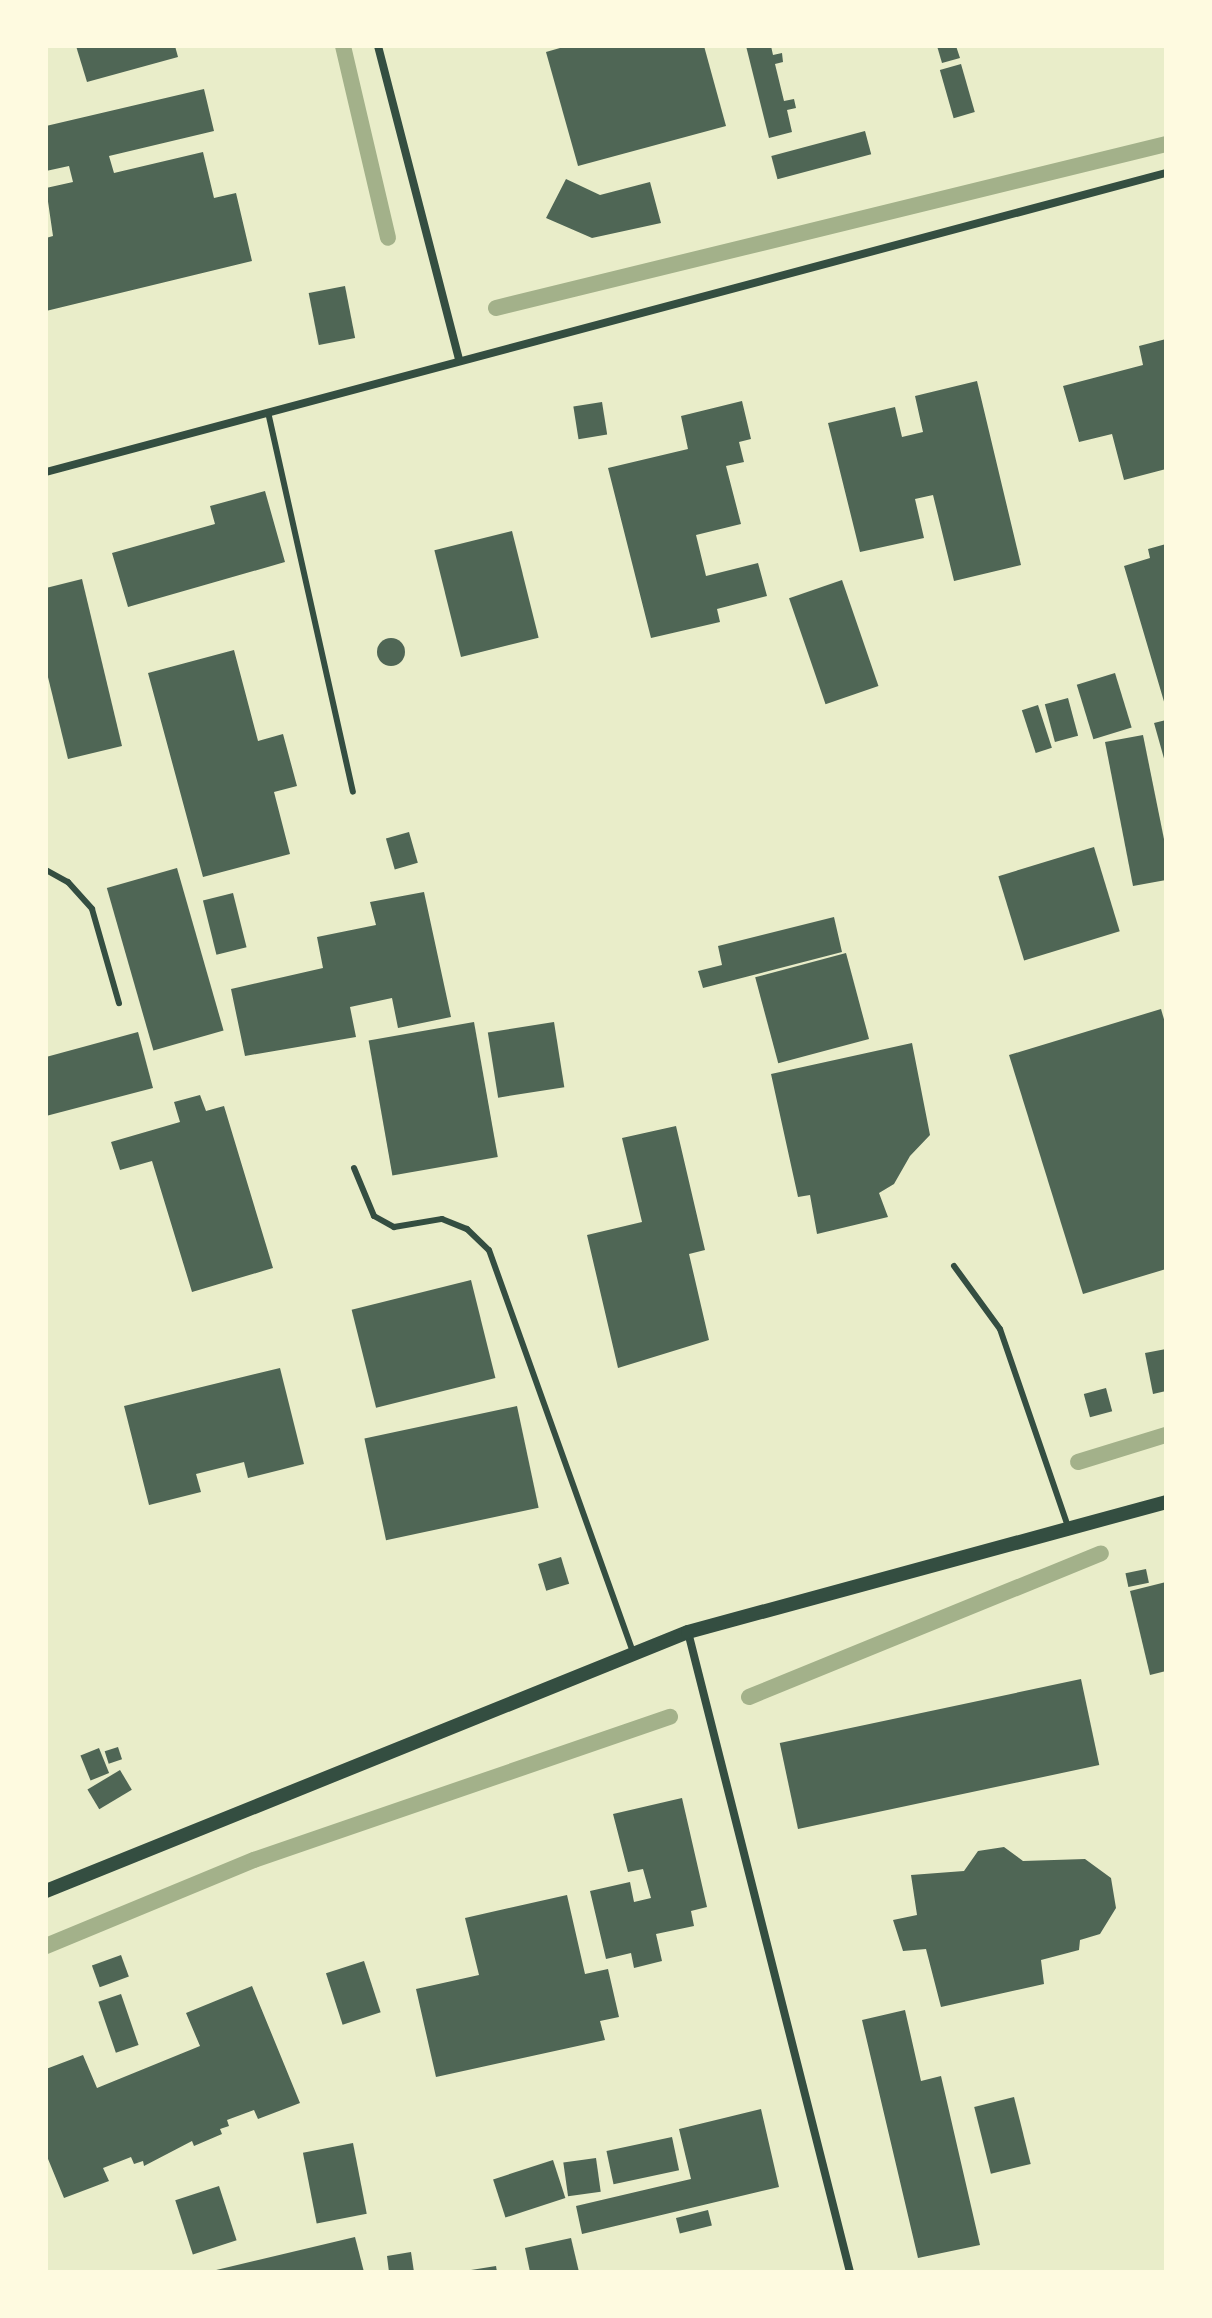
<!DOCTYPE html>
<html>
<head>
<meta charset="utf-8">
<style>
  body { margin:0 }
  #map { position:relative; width:1212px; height:2318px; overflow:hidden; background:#e9edc9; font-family:"Source Serif 4",serif }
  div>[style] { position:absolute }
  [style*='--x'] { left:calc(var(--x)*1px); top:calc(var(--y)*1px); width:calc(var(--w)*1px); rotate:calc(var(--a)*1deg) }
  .stream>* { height:16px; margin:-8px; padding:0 8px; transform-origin:8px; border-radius:8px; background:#a3b18a }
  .building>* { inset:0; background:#4f6655; transform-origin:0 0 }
  .round { border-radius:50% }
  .service>* { height:6px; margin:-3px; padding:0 3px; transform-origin:3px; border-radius:3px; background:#344e41 }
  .minor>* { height:8px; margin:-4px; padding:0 4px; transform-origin:4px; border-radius:4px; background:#344e41 }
  .tertiary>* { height:14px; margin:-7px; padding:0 7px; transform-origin:7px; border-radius:7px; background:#344e41 }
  span { translate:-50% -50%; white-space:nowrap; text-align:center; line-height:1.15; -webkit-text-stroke:6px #fefae0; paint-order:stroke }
  .frame { position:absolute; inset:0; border:48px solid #fefae0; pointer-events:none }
</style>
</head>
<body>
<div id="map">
  <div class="stream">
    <div style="--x:343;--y:46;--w:197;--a:76.8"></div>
    <div style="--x:496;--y:308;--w:690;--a:-13.75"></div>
    <div style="--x:1078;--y:1462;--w:92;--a:-17.1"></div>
    <div style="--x:749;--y:1697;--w:380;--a:-22.2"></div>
    <div style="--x:46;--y:1946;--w:225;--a:-22.5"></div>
    <div style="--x:254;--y:1860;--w:440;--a:-19"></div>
  </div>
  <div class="building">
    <div style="clip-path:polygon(76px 46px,175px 46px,178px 57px,87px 82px)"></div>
    <div style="clip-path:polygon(567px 46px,704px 46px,726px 126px,578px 166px,546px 52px)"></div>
    <div style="clip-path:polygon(746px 46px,771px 46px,773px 55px,782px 53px,783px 62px,775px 64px,784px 101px,794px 99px,796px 108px,787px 110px,792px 132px,769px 138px)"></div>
    <div style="clip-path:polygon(937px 46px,956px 46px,960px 58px,942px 63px)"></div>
    <div style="left:961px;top:64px;width:50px;height:22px;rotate:74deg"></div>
    <div style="clip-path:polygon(204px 89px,214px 131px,109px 156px,114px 173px,203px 152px,214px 198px,236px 193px,252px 261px,46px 311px,46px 238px,53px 236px,46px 188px,73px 182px,69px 166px,46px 171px,46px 126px)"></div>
    <div style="left:865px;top:131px;width:24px;height:97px;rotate:75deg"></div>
    <div style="clip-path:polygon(566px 179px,600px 195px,650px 182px,661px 223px,592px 238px,546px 218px)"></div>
    <div style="left:345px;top:286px;width:53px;height:37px;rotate:79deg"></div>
    <div style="clip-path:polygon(1166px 339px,1166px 469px,1124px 480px,1112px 434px,1079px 442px,1063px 386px,1143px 365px,1139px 346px)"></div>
    <div style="clip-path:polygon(977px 381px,1021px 565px,954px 581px,933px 495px,915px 499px,924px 538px,860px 552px,828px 423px,895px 407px,902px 437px,923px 432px,915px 396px)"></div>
    <div style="clip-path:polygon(742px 401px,751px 439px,739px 442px,744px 462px,726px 466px,741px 524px,696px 535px,706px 576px,758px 563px,767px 596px,717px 609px,720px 622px,651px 638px,608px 468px,688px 449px,681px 416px)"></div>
    <div style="left:602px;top:402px;width:33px;height:29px;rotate:81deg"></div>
    <div style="clip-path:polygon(265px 491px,285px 562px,128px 607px,112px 553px,215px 524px,210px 506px)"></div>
    <div style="left:512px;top:531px;width:110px;height:80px;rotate:76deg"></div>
    <div style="clip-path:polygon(1166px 544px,1166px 705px,1165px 705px,1124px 566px,1150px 558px,1148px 549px)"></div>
    <div style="clip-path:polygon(82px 579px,122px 746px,68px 759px,46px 669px,46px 588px)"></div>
    <div style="left:842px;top:580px;width:112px;height:56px;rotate:71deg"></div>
    <div class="round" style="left:377px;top:638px;width:28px;height:28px"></div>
    <div style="clip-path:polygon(234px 650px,258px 741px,283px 734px,297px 786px,274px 792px,290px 854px,203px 877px,148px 673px)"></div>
    <div style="left:1115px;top:673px;width:57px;height:40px;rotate:73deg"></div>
    <div style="left:1068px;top:698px;width:39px;height:24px;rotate:75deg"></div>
    <div style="left:1038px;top:705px;width:45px;height:17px;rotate:72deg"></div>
    <div style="clip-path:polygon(1166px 720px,1166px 762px,1165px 762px,1154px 723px)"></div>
    <div style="clip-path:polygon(1143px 735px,1166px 849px,1166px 880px,1133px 886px,1105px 742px)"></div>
    <div style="left:409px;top:832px;width:32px;height:24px;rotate:74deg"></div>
    <div style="left:1094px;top:847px;width:88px;height:100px;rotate:73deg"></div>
    <div style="left:177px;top:868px;width:169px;height:73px;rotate:74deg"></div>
    <div style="clip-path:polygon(424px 892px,451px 1017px,398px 1028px,392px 998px,350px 1007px,356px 1037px,245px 1056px,231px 989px,323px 968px,317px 937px,376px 925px,370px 902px)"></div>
    <div style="left:233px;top:893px;width:56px;height:31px;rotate:76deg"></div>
    <div style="clip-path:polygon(834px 917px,842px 952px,703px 988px,698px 971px,722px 965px,718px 946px)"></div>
    <div style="left:846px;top:953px;width:89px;height:94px;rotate:75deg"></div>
    <div style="clip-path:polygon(1161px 1009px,1166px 1026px,1166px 1269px,1083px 1294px,1009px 1055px)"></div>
    <div style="left:474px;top:1022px;width:137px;height:107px;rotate:80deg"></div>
    <div style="left:554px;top:1022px;width:66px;height:67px;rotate:81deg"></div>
    <div style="clip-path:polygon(138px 1032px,153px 1088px,46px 1116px,46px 1057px)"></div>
    <div style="clip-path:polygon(912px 1043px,930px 1135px,910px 1156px,894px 1184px,879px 1193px,888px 1217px,817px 1234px,810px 1195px,798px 1197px,771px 1074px)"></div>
    <div style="clip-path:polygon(200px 1095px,206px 1111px,224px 1106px,273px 1268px,192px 1292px,152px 1161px,120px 1170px,111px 1142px,180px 1122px,174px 1102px)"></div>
    <div style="clip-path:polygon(676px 1126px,705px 1250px,689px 1254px,709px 1340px,618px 1368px,587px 1235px,642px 1222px,622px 1138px)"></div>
    <div style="left:471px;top:1280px;width:101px;height:123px;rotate:76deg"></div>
    <div style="clip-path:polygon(1166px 1349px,1166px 1391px,1153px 1394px,1145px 1353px)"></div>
    <div style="clip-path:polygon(280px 1368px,304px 1464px,248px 1478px,244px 1462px,196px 1474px,201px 1492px,149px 1505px,124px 1406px)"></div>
    <div style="left:1106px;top:1388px;width:24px;height:23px;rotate:75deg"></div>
    <div style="left:517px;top:1406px;width:104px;height:156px;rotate:78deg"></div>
    <div style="left:561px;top:1557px;width:28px;height:24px;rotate:73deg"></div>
    <div style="left:1146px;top:1569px;width:14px;height:21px;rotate:78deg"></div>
    <div style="clip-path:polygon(1166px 1582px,1166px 1671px,1150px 1675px,1130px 1591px)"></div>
    <div style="left:1081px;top:1679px;width:88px;height:308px;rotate:78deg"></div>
    <div style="left:118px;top:1747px;width:13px;height:14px;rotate:72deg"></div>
    <div style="left:99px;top:1748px;width:27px;height:20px;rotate:68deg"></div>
    <div style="left:120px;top:1770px;width:23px;height:38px;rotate:59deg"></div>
    <div style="clip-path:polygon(682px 1798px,707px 1907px,691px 1911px,694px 1926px,656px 1934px,662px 1961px,634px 1968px,631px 1953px,606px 1959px,590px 1891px,630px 1882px,634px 1902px,651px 1898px,643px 1869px,628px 1872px,613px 1814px)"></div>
    <div style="clip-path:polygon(1004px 1847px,1023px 1861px,1085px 1859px,1111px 1878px,1116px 1908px,1100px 1934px,1080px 1940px,1079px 1950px,1041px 1960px,1044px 1984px,941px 2007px,926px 1949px,903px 1951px,893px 1920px,917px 1915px,911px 1875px,964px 1871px,978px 1851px)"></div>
    <div style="clip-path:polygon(567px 1895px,585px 1974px,608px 1969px,619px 2017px,600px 2021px,605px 2040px,436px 2077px,416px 1989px,479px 1975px,465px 1918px)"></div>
    <div style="left:121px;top:1955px;width:23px;height:31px;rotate:70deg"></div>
    <div style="left:364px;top:1961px;width:54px;height:40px;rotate:72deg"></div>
    <div style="clip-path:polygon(252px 1986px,300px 2103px,258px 2119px,254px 2110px,227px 2120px,229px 2126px,220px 2129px,222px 2134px,194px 2146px,192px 2141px,144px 2166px,143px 2161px,134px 2164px,131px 2157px,103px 2168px,109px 2181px,64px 2198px,46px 2154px,46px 2069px,83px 2055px,97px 2088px,200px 2046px,186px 2013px)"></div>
    <div style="left:121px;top:1994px;width:54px;height:24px;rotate:71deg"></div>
    <div style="clip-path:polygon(905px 2010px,921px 2081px,941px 2076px,980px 2245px,918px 2258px,862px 2020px)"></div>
    <div style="left:1014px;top:2097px;width:69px;height:41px;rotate:76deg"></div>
    <div style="clip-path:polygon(761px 2109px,779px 2187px,582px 2234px,576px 2206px,691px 2179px,679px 2129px)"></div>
    <div style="left:672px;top:2137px;width:34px;height:67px;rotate:78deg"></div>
    <div style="left:353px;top:2143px;width:72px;height:51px;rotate:79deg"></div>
    <div style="left:596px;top:2158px;width:34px;height:33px;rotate:82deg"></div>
    <div style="left:553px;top:2160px;width:40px;height:63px;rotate:72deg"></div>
    <div style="left:219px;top:2186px;width:57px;height:46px;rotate:72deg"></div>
    <div style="left:708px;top:2210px;width:16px;height:33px;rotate:76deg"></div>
    <div style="clip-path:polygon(355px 2237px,364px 2272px,212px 2272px,212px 2271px)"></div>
    <div style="clip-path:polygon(571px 2238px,579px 2272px,530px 2272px,525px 2248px)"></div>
    <div style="clip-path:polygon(411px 2252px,414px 2272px,389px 2272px,387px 2256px)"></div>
    <div style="clip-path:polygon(496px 2266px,497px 2272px,471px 2272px,471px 2270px)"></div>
  </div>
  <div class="service">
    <div style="--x:268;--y:412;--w:389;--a:77.4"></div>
    <div style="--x:46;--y:870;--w:25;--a:29"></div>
    <div style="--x:68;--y:882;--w:36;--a:48"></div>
    <div style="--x:92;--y:909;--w:98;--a:74"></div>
    <div style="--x:354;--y:1168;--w:52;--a:67.4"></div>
    <div style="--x:374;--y:1216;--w:23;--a:29"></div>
    <div style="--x:394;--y:1227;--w:49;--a:-9.5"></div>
    <div style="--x:442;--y:1219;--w:27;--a:22"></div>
    <div style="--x:467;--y:1229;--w:30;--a:44"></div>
    <div style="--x:489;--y:1250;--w:430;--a:70.3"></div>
    <div style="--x:954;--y:1266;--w:78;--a:53.9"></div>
    <div style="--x:1000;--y:1329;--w:209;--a:71"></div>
  </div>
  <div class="minor">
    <div style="--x:378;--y:46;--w:324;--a:75.5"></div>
    <div style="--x:46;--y:472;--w:1159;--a:-14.95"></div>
    <div style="--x:688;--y:1632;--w:660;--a:75.8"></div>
  </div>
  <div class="tertiary">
    <div style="--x:46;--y:1891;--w:692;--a:-21.97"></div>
    <div style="--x:688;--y:1632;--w:495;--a:-15.2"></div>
  </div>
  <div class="frame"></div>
</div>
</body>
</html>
